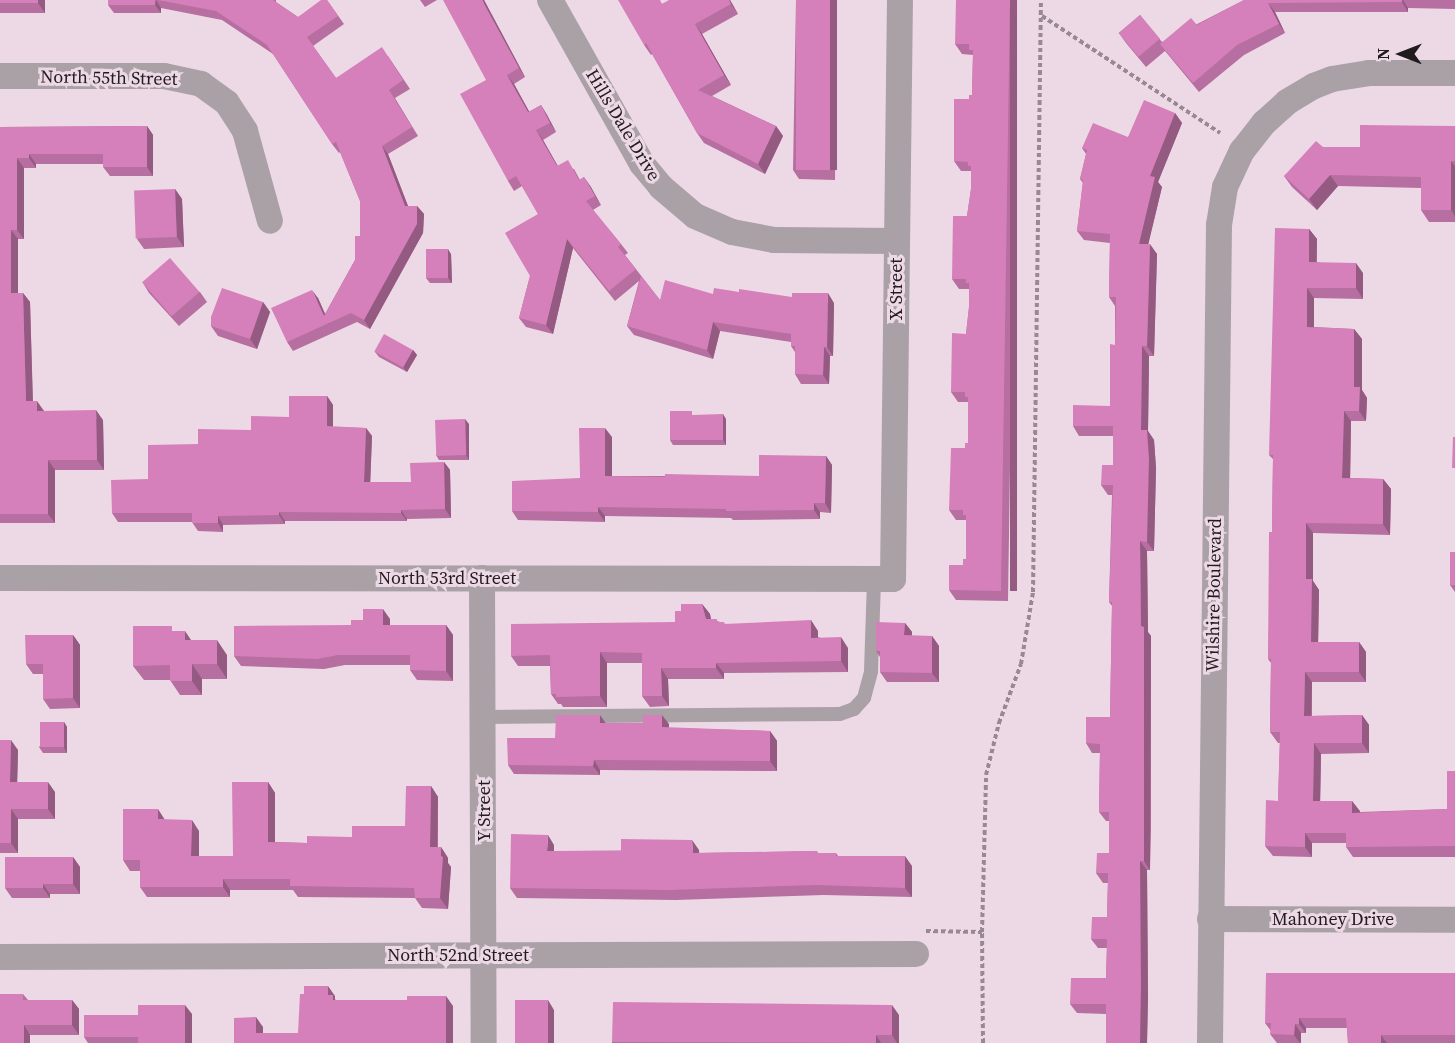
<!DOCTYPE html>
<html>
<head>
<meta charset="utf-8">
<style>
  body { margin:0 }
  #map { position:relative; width:1455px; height:1043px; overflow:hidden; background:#edd9e5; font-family:"Source Serif 4",serif }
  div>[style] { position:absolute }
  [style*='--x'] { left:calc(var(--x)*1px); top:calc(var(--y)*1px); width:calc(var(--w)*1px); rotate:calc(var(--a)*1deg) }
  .path>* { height:4px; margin-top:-2px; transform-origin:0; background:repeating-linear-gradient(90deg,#978891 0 4.5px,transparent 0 7.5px) }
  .service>* { height:14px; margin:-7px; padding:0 7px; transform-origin:7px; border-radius:7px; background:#aaa1a6 }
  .minor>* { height:26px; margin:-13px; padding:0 13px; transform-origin:13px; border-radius:13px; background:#aaa1a6 }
  .wall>* { inset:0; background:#b76ea0; transform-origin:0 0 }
  .shaded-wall>* { inset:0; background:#955a82; transform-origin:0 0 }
  .building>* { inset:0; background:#d580ba; transform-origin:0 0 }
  span { translate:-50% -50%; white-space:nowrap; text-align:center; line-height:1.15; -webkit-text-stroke:6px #edd9e5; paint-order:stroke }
  .street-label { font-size:18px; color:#211a1e }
  .north { position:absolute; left:1371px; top:24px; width:60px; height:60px; -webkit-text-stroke:4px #edd9e5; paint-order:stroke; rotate:270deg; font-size:16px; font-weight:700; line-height:24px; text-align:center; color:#211a1e }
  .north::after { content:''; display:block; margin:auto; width:21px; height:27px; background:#211a1e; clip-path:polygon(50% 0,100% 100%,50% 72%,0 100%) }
</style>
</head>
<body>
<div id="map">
  <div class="path">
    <div style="--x:1042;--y:16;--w:213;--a:33.3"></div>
    <div style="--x:926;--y:931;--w:56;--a:1"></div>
    <div style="--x:983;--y:1043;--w:111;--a:-90.5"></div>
    <div style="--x:982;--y:932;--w:157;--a:-88.5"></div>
    <div style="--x:986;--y:775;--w:54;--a:-76"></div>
    <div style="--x:999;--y:723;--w:63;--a:-69.6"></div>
    <div style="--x:1021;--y:664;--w:73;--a:-80.5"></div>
    <div style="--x:1033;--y:592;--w:592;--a:-89.23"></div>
  </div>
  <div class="service">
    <div style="--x:483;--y:717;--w:357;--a:-0.5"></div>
    <div style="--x:840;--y:714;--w:15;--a:-20"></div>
    <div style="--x:854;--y:709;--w:15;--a:-48"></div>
    <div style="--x:864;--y:698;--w:28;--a:-75"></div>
    <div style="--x:871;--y:671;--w:92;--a:-88.1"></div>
  </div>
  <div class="minor">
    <div style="--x:550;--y:0;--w:188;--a:60.7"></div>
    <div style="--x:642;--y:164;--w:30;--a:50"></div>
    <div style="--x:661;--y:187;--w:45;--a:40.5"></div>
    <div style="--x:695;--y:216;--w:40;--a:23.4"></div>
    <div style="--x:732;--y:232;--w:43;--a:10.8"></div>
    <div style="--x:774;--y:240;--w:122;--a:0.5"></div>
    <div style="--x:0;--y:76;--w:164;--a:0"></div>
    <div style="--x:164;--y:76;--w:38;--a:12"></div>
    <div style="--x:201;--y:84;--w:32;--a:36"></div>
    <div style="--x:227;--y:103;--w:33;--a:57"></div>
    <div style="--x:245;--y:131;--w:93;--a:74.5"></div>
    <div style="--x:0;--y:578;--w:893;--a:0.06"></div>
    <div style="--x:893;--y:579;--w:579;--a:-89.31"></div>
    <div style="--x:482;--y:578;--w:465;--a:89.8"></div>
    <div style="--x:1210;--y:919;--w:245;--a:0.2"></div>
    <div style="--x:0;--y:957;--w:916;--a:-0.19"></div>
    <div style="--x:1210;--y:1043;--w:818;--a:-89.37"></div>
    <div style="--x:1219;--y:225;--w:38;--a:-81"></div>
    <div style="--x:1225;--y:187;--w:40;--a:-65"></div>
    <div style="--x:1242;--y:151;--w:36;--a:-52"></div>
    <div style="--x:1264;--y:123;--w:31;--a:-42"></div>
    <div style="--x:1287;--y:102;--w:31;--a:-31"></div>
    <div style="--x:1314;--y:86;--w:19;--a:-21"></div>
    <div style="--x:1332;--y:79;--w:37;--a:-9"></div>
    <div style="--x:1369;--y:73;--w:86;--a:0"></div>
  </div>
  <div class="wall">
    <div style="left:0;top:0;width:45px;height:13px"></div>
    <div style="clip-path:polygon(108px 0,276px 0,276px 2px,298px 17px,327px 0,344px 24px,313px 46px,336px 78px,388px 56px,410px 89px,395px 98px,418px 136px,388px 154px,408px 206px,417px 206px,424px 214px,423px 233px,370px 329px,357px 322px,293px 351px,287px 342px,318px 298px,325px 314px,355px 260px,360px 236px,360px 201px,340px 152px,339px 153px,332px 144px,273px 54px,222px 20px,161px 8px,161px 13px,114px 13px,108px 5px)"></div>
    <div style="clip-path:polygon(420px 0,437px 0,425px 7px)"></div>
    <div style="clip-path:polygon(484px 0,525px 77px,514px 84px,529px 112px,541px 105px,547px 115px,556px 132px,543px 140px,558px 166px,574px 169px,580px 180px,584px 177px,601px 205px,593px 210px,621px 244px,628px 253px,625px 255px,660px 300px,739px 292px,834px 303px,833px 356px,830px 356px,829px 384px,801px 384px,795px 374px,795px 352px,791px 346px,791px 342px,720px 331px,713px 359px,634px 335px,627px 326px,639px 281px,615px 301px,573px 248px,553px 334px,526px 327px,519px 318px,530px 276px,538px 214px,522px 186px,514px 191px,508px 181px,486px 80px)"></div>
    <div style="clip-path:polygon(730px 0,738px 14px,702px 34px,731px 85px,712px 96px,776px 126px,783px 136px,765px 174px,704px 143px,697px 133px,652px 54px,651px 55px,644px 45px,663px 3px)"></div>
    <div style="clip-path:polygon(796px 0,837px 0,835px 180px,799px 179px,793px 170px)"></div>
    <div style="clip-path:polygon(1017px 0,1008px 601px,956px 600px,949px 590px,966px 559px,966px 520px,956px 520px,949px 510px,965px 448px,968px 443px,968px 402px,958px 402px,951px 392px,966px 334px,969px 307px,969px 289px,959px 289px,952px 279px,967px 216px,971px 189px,971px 171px,961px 171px,954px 161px,969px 99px,972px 95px,973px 55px,962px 54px,955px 44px)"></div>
    <div style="clip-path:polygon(1244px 0,1455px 0,1455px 9px,1408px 8px,1408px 12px,1275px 12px,1285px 33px,1244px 55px,1199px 92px,1165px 51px,1146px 67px,1126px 43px,1119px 33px,1140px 15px,1162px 42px)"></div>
    <div style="clip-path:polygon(1175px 113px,1182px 123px,1158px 182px,1162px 187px,1148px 244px,1157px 254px,1154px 356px,1149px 356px,1148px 431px,1154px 440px,1156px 468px,1154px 551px,1147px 551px,1148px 632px,1151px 636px,1151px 829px,1150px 870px,1147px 870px,1148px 997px,1147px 1043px,1106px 1043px,1106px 1014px,1077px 1013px,1070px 1004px,1106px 978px,1107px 948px,1098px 948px,1091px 939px,1107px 917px,1108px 883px,1103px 883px,1096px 873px,1109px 853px,1109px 821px,1106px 821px,1099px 812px,1100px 753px,1092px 753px,1086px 743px,1110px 717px,1112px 606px,1109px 602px,1112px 495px,1108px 495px,1101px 485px,1113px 465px,1113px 436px,1079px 436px,1073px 426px,1110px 406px,1115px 345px,1115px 306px,1109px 297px,1110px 243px,1084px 240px,1077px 231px,1083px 183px,1080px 179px,1086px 154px,1082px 148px,1128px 137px)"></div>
    <div style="clip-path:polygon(147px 126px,153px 135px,153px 176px,110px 176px,103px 167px,103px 164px,36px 164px,36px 168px,24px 168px,24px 239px,18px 239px,18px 293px,23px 293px,30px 302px,33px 401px,44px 411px,103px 420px,104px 470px,55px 470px,55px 523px,0 523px,0 127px)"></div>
    <div style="clip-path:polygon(1455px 126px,1455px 222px,1429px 222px,1421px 210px,1421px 188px,1338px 186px,1317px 210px,1292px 187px,1284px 176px,1323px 147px,1360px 147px)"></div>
    <div style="clip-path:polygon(175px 189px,182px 199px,184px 247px,144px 249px,137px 239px)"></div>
    <div style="clip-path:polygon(1309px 229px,1317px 239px,1317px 262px,1363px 273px,1363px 299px,1314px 298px,1314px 327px,1354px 329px,1362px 339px,1362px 390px,1367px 398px,1366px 421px,1351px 421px,1350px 478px,1383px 479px,1391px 489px,1390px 535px,1313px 533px,1313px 581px,1319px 590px,1318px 642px,1359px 642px,1366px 652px,1366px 682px,1312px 682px,1312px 716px,1362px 715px,1369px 725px,1369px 753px,1321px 754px,1320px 801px,1352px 801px,1360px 812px,1447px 809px,1455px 771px,1455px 857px,1353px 857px,1346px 847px,1346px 843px,1312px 843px,1312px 857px,1273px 856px,1265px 846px,1278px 801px,1280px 743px,1278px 743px,1270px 732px,1271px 663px,1268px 659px,1272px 532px,1273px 459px,1269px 455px)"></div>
    <div style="clip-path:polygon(451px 254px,452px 283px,430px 283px,426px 278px)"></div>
    <div style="clip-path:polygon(143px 283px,200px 292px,207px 302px,179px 326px,149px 293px)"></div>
    <div style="clip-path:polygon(263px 302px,270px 312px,257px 349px,218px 336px,211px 326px)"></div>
    <div style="clip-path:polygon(413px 350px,417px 355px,407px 372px,379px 357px,375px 352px)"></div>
    <div style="clip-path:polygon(327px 396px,333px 405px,333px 427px,366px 428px,372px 436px,370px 482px,411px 482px,444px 462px,450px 470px,451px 518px,407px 519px,407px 521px,285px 521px,285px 524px,223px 525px,223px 532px,198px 531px,192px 522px,118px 522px,112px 513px,148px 479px,198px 444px,251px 430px,289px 417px)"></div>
    <div style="clip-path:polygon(695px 415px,726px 419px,726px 445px,673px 445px,670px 440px)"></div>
    <div style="clip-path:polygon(469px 424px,469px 460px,439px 460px,436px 455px)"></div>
    <div style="clip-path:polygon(612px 437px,612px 476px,759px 476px,826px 456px,832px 465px,831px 513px,820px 512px,820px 519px,733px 520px,731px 518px,605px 516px,605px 522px,518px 520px,512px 511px,580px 478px)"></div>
    <div style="clip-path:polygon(1455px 552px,1455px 592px,1450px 585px)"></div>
    <div style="clip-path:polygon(702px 604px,710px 614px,711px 619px,726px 624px,818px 631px,818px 637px,848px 648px,848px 672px,724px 673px,724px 679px,668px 679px,669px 706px,650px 707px,642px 696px,642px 663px,607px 663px,607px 707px,563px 707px,561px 704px,558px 704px,551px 694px,550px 666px,518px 666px,511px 656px,675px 622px,681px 611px)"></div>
    <div style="clip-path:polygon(390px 619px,390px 625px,446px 625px,453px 635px,453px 681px,417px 680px,410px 670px,410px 665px,345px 665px,324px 669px,241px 666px,234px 656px,351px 625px)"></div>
    <div style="clip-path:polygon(905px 623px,912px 632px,912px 636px,932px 636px,939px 646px,939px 682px,887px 682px,880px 672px,880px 657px,876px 651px)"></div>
    <div style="clip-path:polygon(175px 631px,191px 640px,227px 655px,227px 679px,202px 679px,202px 695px,180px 695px,170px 680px,144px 680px,133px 666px)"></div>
    <div style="clip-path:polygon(73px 635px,80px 645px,80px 708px,50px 709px,43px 699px,43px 674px,33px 674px,26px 664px)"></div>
    <div style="clip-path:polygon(64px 722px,67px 727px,67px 753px,43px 753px,39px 747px)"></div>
    <div style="clip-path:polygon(606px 723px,669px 724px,669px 728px,770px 731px,777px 741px,777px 771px,600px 770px,600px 775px,514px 774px,508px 765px,555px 738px)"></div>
    <div style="clip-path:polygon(0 740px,18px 750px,17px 782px,55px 792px,55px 819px,18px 819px,18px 853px,0 853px)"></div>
    <div style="clip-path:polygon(268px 782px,275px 793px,275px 842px,307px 843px,352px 837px,405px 826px,431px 786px,438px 797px,438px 847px,441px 847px,448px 858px,448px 863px,451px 867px,448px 909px,422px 908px,415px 898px,298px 897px,293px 890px,230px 890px,230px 897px,147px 897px,140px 887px,140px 871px,130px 871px,123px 860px,165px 820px,199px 831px,199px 856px,233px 856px)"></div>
    <div style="clip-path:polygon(554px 845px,554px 851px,699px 850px,699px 853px,817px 851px,818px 853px,836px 853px,838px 856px,912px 866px,912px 897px,824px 895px,676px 900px,517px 898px,510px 888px)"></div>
    <div style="clip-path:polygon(73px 857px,80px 867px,80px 894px,50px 894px,50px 898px,12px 898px,5px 888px)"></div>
    <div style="clip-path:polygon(1455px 973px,1455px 1043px,1348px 1043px,1347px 1028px,1306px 1028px,1306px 1033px,1301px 1033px,1301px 1043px,1277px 1043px,1270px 1034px,1271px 1031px,1265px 1023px)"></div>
    <div style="clip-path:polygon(23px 994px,28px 1000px,72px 1000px,79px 1009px,79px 1035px,30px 1035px,30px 1043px,0 1043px)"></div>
    <div style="clip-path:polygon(192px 1014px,192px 1043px,88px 1043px,84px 1037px,138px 1015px)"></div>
    <div style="clip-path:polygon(899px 1015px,899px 1043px,612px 1043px,612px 1042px)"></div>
  </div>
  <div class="shaded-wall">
    <div style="clip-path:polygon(38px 0,45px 0,45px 13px,38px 3px)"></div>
    <div style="clip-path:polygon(156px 0,161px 8px,161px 13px,155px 5px)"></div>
    <div style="clip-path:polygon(482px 0,484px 0,525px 77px,519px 68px)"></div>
    <div style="clip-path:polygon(729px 0,730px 0,738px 14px,731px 4px)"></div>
    <div style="left:830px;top:0;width:7px;height:170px"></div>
    <div style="left:1010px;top:0;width:7px;height:591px"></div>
    <div style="clip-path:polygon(1402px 0,1403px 0,1408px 8px,1408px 12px,1402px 2px)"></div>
    <div style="clip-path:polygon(1268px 3px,1275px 12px,1285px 33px,1279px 24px)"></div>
    <div style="clip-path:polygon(695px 24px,702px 34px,731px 85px,724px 75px)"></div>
    <div style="clip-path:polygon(507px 75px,514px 84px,535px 122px,528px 112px)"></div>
    <div style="clip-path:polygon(541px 105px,547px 115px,556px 132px,550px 123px)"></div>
    <div style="clip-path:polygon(1175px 113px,1182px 123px,1158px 182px,1162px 187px,1146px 254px,1139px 244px,1150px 176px)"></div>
    <div style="clip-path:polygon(147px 126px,153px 135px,153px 176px,147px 167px)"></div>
    <div style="clip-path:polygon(776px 126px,783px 136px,765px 174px,758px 164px)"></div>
    <div style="clip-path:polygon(536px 130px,543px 140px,563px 176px,557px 166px)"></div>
    <div style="clip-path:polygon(382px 146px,388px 154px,411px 214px,405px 206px)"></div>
    <div style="clip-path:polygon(29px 154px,36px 164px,36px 168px,29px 158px)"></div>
    <div style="clip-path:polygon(17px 158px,24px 168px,24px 239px,17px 230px)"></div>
    <div style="clip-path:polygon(1451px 161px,1455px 166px,1455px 216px,1451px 210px)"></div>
    <div style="clip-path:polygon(1330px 175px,1338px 186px,1317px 210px,1309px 199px)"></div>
    <div style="clip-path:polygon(584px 177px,591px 187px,601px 205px,595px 196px)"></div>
    <div style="clip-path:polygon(175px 189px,182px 199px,184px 247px,177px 237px)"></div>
    <div style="clip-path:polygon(417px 206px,424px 214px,423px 233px,370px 329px,364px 320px)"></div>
    <div style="clip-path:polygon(1309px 229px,1317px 239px,1316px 272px,1309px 262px)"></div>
    <div style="clip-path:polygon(11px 230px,18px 239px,18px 302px,11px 293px)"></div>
    <div style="clip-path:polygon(567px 239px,573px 248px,553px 334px,546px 325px)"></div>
    <div style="clip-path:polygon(1150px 244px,1157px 254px,1154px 356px,1147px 346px)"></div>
    <div style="clip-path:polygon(448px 249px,451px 254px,452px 283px,448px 278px)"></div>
    <div style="clip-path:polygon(1356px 263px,1363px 273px,1363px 299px,1356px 288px)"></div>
    <div style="clip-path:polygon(1307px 288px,1314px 298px,1314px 337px,1307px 327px)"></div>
    <div style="clip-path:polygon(312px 290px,318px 298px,330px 325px,324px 316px)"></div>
    <div style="clip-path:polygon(23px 293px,30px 302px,33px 411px,26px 401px)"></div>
    <div style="clip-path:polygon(828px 293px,834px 303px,833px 356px,827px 347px)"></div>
    <div style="clip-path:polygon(263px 302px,270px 312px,257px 349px,250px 339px)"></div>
    <div style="clip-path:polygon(713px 322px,720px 331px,713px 359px,707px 350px)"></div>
    <div style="clip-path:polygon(1354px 329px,1362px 339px,1362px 390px,1367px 398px,1366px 421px,1359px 411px,1354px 387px)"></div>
    <div style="clip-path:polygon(1142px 346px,1149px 356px,1148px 431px,1154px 440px,1156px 468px,1154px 551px,1147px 542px,1141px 430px)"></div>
    <div style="clip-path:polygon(824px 347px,830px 356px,829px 384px,823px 375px)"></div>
    <div style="clip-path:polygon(413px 350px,417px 355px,407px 372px,403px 367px)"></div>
    <div style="clip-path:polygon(327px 396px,333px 405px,333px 435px,327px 426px)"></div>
    <div style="clip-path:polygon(37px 401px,44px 411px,37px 411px)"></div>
    <div style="clip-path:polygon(96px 410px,103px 420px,104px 470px,97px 460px)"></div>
    <div style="clip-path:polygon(1344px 411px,1351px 421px,1350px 489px,1342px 478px)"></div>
    <div style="clip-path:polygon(723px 414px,726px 419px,726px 445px,723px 440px)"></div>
    <div style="clip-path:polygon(465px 419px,469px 424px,469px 460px,466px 455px)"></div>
    <div style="clip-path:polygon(366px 428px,372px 436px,370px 490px,364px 482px)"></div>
    <div style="clip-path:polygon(605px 428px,612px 437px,612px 485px,605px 476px)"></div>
    <div style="clip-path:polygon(826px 456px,832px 465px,831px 513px,825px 503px)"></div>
    <div style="clip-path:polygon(48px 460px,55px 470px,55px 523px,48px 514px)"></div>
    <div style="clip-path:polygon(444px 462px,450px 470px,451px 518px,445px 509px)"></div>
    <div style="clip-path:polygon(1383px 479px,1391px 489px,1390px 535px,1383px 524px)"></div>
    <div style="clip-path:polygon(814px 503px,820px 512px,820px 519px,814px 510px)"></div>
    <div style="clip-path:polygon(598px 507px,605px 516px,605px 522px,598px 512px)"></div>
    <div style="clip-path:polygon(401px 510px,407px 519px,407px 521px,401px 513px)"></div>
    <div style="clip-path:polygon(279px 512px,285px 521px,285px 524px,279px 515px)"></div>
    <div style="clip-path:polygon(218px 516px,223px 525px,223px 532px,218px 523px)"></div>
    <div style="clip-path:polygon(1306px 523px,1313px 533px,1313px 581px,1319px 590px,1318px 652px,1311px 642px,1306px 579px)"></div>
    <div style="clip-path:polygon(1140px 541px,1147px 551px,1148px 632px,1151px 636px,1150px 870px,1144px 861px)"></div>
    <div style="clip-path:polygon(702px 604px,710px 614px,713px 630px,706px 619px)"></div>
    <div style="clip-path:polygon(383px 609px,390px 619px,390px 635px,383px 625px)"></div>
    <div style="clip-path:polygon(811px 620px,818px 631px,818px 648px,811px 638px)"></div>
    <div style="clip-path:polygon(905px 623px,912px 632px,911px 645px,904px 635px)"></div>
    <div style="clip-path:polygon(446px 625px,453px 635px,453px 681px,446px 671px)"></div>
    <div style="clip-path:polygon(185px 631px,195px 646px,185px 640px)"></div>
    <div style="clip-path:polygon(73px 635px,80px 645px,80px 708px,73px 698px)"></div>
    <div style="clip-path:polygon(932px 636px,939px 646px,939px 682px,932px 673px)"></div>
    <div style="clip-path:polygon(841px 637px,848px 648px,848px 672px,841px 661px)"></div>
    <div style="clip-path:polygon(217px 640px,227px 655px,227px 679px,217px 664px)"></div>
    <div style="clip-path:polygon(1359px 642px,1366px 652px,1366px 682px,1359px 672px)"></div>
    <div style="clip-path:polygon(600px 652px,607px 663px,607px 707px,600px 696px)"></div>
    <div style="clip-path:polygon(716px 663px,724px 673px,724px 679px,716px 668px)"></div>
    <div style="clip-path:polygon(192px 664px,202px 679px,202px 695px,192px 681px)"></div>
    <div style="clip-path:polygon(661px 668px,668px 679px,669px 706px,662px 696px)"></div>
    <div style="clip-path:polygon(1305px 672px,1312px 682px,1311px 726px,1304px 716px)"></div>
    <div style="clip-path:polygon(600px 715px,607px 725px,600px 723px)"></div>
    <div style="clip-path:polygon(662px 715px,669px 724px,669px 737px,662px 727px)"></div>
    <div style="clip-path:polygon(1362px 715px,1369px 725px,1369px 753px,1362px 743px)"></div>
    <div style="clip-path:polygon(64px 722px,67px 727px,67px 753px,64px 748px)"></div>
    <div style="clip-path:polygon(770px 731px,777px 741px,777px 771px,770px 761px)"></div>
    <div style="clip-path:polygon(11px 740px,18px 750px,17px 792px,10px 782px)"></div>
    <div style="clip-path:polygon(1314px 743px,1321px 754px,1320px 812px,1313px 801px)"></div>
    <div style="clip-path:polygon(594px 760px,600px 770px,600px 775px,593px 766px)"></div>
    <div style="clip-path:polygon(48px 782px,55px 792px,55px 819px,48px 809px)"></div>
    <div style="clip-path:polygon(268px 782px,275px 793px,275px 852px,268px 842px)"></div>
    <div style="clip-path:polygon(431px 786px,438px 797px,437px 858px,430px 847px)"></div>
    <div style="clip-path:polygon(1352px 801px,1360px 811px,1360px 823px,1352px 813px)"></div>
    <div style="clip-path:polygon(11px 809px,18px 819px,18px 853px,11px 843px)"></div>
    <div style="clip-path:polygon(158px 809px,165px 820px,158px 819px)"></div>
    <div style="clip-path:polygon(192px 820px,199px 831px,199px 867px,191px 856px)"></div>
    <div style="clip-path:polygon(1305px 833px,1312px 843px,1312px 857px,1305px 847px)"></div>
    <div style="clip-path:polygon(548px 835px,554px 845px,554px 861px,547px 851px)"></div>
    <div style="clip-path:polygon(692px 840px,699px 850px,700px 863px,693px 853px)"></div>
    <div style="clip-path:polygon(441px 847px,448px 858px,448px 863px,451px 867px,448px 909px,440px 898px)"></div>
    <div style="clip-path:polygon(905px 856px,912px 866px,912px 897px,905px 888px)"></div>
    <div style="clip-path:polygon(73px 857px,80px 867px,80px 894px,73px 884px)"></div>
    <div style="clip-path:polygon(1140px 861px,1147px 870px,1148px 997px,1147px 1043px,1140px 1043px)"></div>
    <div style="clip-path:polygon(223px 879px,230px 890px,230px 897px,223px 887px)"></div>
    <div style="clip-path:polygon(43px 884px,50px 894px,50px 898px,43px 888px)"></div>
    <div style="clip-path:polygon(328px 986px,335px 996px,335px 999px,339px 1005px,339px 1010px,328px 995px)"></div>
    <div style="clip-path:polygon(446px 996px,453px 1006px,453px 1043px,446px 1043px)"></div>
    <div style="clip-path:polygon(72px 1000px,79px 1009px,79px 1035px,72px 1025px)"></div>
    <div style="clip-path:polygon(548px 1000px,554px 1010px,554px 1043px,547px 1043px)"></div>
    <div style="clip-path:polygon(185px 1005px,192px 1014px,192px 1043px,185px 1043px)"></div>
    <div style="clip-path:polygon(892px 1005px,899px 1015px,899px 1043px,897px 1043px,892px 1035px)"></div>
    <div style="clip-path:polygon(256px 1017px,263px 1027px,263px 1043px,256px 1033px)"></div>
    <div style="clip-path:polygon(1299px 1018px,1306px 1028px,1306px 1033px,1299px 1024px)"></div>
    <div style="clip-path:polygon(1295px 1024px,1301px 1033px,1301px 1043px,1300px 1043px,1294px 1035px)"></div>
    <div style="clip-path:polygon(24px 1025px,30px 1035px,30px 1043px,24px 1043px)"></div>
    <div style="clip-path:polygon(876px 1035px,881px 1043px,876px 1043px)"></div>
    <div style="clip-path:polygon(1381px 1035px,1387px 1043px,1381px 1043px)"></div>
  </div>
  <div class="building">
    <div style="left:0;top:0;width:38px;height:3px"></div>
    <div style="left:108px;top:0;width:47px;height:5px"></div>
    <div style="clip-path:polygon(158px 0,273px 0,298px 17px,321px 0,327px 0,338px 16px,307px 37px,336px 78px,382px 47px,403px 80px,389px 90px,412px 127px,382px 146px,405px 206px,417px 206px,417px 224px,364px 320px,351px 313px,287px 342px,271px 308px,312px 290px,324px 316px,355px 260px,355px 236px,360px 236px,360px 201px,336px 142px,332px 144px,267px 45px,216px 11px)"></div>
    <div style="clip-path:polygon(443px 0,482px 0,519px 68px,507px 75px,528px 112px,541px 105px,550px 123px,536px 130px,557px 166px,568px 160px,579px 180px,584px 177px,595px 196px,586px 201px,621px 244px,618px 247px,636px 269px,609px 291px,567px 239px,546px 325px,519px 318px,530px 276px,505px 233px,538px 214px,516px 176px,508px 181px,460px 94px,486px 80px)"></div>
    <div style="clip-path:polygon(618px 0,660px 0,662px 4px,669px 0,729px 0,731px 4px,695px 24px,724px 75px,698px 90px,776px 126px,758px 164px,697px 133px,646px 43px,644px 45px)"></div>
    <div style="left:796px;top:0;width:34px;height:170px"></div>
    <div style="clip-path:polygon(956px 0,1010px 0,1001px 591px,949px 590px,949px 565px,963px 565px,963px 559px,966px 559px,966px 515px,963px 515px,963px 510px,949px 510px,951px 448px,965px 448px,965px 443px,968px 443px,968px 397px,965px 397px,965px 392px,951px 392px,952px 333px,966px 334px,969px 307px,969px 283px,966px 283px,966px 279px,952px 279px,953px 216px,967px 216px,971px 189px,971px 166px,968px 166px,968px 162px,954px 161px,954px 99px,969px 99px,969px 95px,972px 95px,973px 50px,969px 50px,969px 44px,955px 44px)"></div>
    <div style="clip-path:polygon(1244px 0,1402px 0,1402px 2px,1268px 3px,1279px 24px,1237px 45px,1193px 83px,1160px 44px,1191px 18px,1197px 25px)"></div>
    <div style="left:1140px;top:15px;width:31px;height:28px;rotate:50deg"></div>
    <div style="clip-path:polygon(1144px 100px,1175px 113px,1150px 176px,1155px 177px,1139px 244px,1150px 244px,1147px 346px,1142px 346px,1141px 430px,1147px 430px,1149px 459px,1147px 542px,1140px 541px,1141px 626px,1144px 627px,1144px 861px,1140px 861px,1141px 987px,1140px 1043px,1106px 1043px,1106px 1004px,1070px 1004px,1071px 978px,1106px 978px,1107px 939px,1091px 939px,1092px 917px,1107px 917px,1108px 873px,1096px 873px,1097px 853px,1109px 853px,1109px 812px,1099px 812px,1100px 744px,1086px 743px,1086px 717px,1110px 717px,1112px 602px,1109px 602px,1113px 485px,1101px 485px,1102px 465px,1113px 465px,1113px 426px,1073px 426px,1073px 405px,1110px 406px,1110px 344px,1115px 345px,1116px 297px,1109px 297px,1110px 234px,1077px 231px,1083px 180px,1080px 179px,1087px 150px,1082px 148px,1093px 123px,1128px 137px)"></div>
    <div style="clip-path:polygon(1360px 125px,1455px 126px,1455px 161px,1451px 161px,1451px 210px,1421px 210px,1421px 177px,1330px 175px,1309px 199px,1284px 176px,1316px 141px,1323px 147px,1360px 147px)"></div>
    <div style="clip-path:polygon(147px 126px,147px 167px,103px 167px,103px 154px,29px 154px,29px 158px,17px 158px,17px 230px,11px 230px,11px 293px,23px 293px,26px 401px,37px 401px,37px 411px,96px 410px,97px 460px,48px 460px,48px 514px,0 514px,0 127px)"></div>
    <div style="left:175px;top:189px;width:48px;height:41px;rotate:88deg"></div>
    <div style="clip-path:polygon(1275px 228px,1309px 229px,1309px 262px,1356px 263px,1356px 288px,1307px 288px,1307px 327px,1354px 329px,1354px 387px,1360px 387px,1359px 411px,1344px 411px,1342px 478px,1383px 479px,1383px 524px,1306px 523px,1306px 579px,1312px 579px,1311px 642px,1359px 642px,1359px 672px,1305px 672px,1304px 716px,1362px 715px,1362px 743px,1314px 743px,1313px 801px,1352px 801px,1352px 813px,1447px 809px,1447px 771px,1455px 771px,1455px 846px,1346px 847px,1346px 833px,1305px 833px,1305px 847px,1265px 846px,1266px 800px,1278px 801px,1280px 732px,1270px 732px,1271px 659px,1268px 659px,1269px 532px,1272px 532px,1273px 455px,1269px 455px)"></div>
    <div style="left:448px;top:249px;width:29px;height:22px;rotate:90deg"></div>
    <div style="left:170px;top:258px;width:45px;height:37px;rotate:49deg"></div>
    <div style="clip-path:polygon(641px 276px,660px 300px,665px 280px,713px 294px,714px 288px,739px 292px,739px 289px,792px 297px,792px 293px,828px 293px,827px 347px,824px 347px,823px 375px,795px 374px,795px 346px,791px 346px,791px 334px,713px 322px,707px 350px,627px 326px)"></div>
    <div style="clip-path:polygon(222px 288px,263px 302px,250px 339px,211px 326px,211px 317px)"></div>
    <div style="left:384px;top:334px;width:33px;height:20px;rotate:29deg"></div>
    <div style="clip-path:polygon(289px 396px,327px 396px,327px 426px,366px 428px,364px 482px,411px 482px,410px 463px,444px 462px,445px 509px,401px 510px,401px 513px,279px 512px,279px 515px,218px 516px,218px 523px,192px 523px,192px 513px,112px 513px,111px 480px,148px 479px,148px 445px,198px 444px,198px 429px,251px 430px,251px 416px,289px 417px)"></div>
    <div style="clip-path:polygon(670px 411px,692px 411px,692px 415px,723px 414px,723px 440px,670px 440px)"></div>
    <div style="left:465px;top:419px;width:36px;height:30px;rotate:88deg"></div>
    <div style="clip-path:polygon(579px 428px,605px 428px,605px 476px,665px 477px,665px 474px,759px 476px,759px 455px,826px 456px,825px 503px,814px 503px,814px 510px,726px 511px,726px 509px,598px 507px,598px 512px,512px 511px,512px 481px,580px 478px)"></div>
    <div style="clip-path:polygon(1453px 437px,1455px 437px,1455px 468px,1452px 468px)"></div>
    <div style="left:1450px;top:552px;width:5px;height:33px"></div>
    <div style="clip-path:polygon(681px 604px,702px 604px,706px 619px,717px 619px,717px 622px,724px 622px,724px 624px,811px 620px,811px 638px,841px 637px,841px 661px,716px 663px,716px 668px,661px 668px,662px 696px,642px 696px,642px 653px,600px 652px,600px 696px,556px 697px,556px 694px,551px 694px,550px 655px,511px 656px,511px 624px,675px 622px,675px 611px,681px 611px)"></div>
    <div style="clip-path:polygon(363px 609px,383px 609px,383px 625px,446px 625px,446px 671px,410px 670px,410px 655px,338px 655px,317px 659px,234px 656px,234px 626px,351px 625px,351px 620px,363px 620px)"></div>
    <div style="clip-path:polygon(876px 622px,905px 623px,904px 635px,932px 636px,932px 673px,880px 672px,880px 651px,876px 651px)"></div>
    <div style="clip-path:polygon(133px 626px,172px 626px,172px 631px,185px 631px,185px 640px,217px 640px,217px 664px,192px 664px,192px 681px,170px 681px,170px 665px,133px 666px)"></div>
    <div style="clip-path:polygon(25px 635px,73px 635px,73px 698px,43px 699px,43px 664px,26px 664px)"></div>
    <div style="clip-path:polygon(556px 715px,600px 715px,600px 723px,643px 723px,643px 715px,662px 715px,662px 727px,770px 731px,770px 761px,594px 760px,593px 766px,508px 765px,507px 738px,555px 738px)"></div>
    <div style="left:40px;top:722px;width:24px;height:25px"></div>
    <div style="clip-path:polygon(0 740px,11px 740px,10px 782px,48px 782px,48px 809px,11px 809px,11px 843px,0 843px)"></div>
    <div style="clip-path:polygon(232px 782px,268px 782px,268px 842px,307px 843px,307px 836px,352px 837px,352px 826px,405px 826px,406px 786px,431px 786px,430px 847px,441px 847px,441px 856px,443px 857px,440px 898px,415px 898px,414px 888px,290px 886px,290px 879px,223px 879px,223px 887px,140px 887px,140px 860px,123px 860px,123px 809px,158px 809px,158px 819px,192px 820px,191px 856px,233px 856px)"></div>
    <div style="clip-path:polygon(511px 834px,548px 835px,547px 851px,621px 851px,621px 839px,692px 840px,693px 853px,817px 851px,817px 853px,836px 853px,836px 856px,905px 856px,905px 888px,817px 885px,669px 890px,510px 888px)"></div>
    <div style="clip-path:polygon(5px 857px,73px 857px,73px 884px,43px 884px,43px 888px,5px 888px)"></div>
    <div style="clip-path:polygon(1266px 973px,1455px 973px,1455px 1035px,1381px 1035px,1381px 1043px,1348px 1043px,1346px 1018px,1299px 1018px,1299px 1024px,1295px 1024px,1294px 1035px,1270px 1034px,1271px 1023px,1265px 1023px)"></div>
    <div style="clip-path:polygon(304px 986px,328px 986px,328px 995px,333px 995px,333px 1000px,407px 1000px,407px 996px,446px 996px,446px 1043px,234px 1043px,234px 1018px,256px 1017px,256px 1033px,298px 1033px,300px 994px,304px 994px)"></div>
    <div style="clip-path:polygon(0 994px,23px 994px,23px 1000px,72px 1000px,72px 1025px,24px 1025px,24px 1043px,0 1043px)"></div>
    <div style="left:515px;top:1000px;width:33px;height:43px"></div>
    <div style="clip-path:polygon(613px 1002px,892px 1005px,892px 1035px,876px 1035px,876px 1043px,612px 1042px)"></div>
    <div style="clip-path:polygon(138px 1005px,185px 1005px,185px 1043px,138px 1043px,138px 1037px,84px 1037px,84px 1015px,138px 1015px)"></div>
  </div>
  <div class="street-label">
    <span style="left:109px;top:78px;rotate:1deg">North 55th Street</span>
    <span style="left:623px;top:125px;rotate:59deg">Hills Dale Drive</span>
    <span style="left:896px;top:289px;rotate:-90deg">X Street</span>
    <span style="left:447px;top:578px">North 53rd Street</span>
    <span style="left:1214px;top:595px;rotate:-89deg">Wilshire Boulevard</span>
    <span style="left:484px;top:811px;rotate:-90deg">Y Street</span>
    <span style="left:1333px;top:919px">Mahoney Drive</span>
    <span style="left:458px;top:955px">North 52nd Street</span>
  </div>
  <div class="north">N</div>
</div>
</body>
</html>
